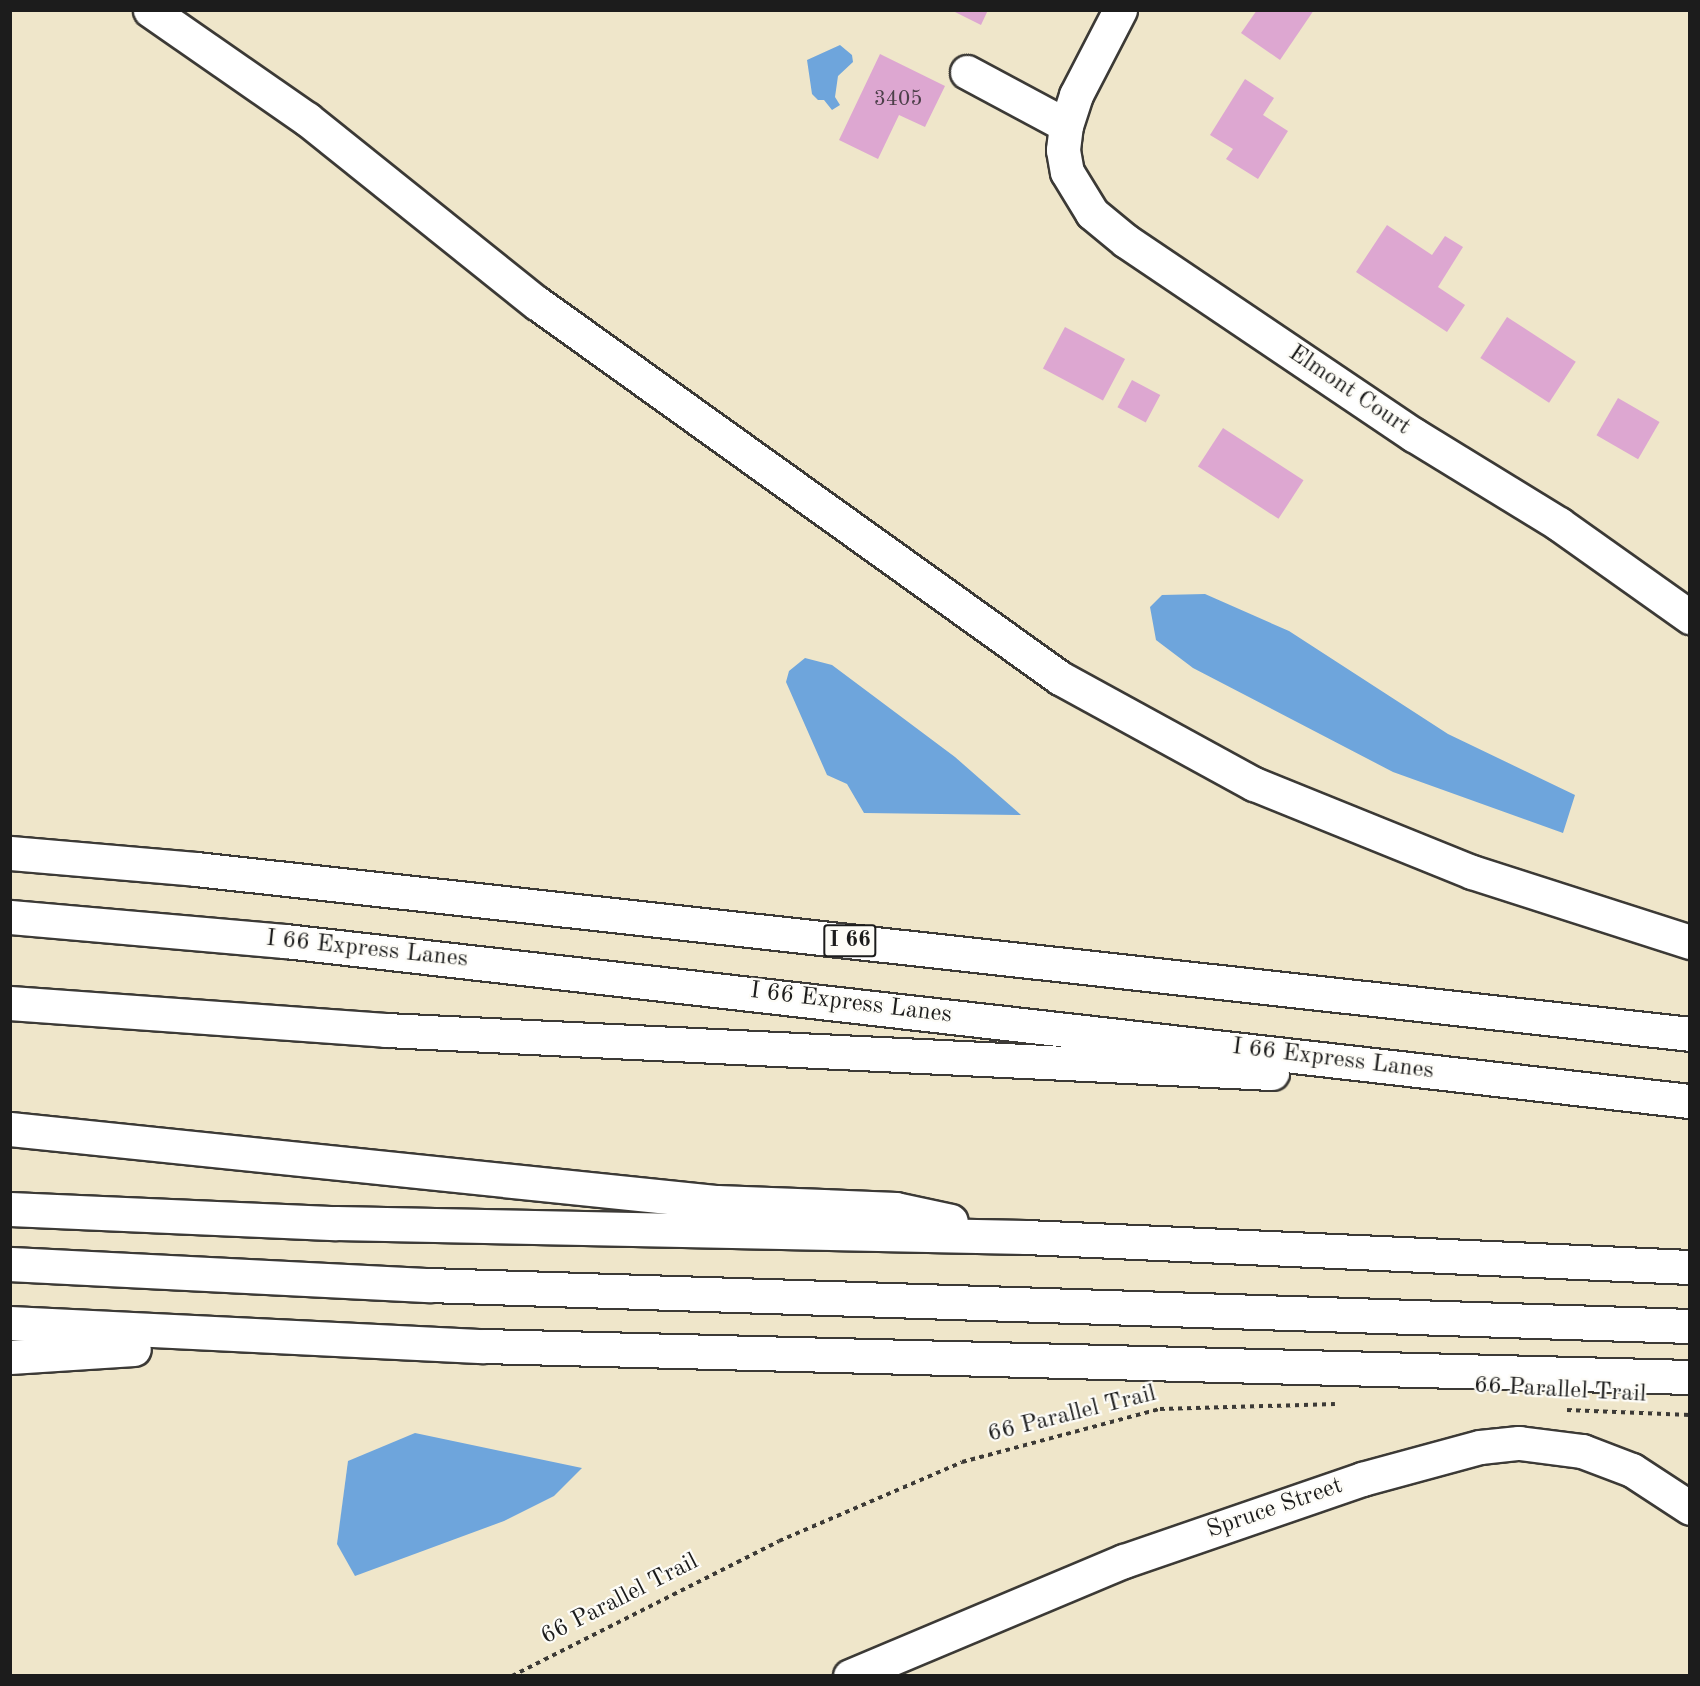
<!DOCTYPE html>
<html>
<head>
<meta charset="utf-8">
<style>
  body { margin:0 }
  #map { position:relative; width:1700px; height:1686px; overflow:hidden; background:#efe6ca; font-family:"Old Standard TT",serif }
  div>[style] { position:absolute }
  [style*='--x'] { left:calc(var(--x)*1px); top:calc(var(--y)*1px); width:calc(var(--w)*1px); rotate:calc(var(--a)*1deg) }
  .water>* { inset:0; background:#6ea5dc }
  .building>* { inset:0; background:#dda7d1; transform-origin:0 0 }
  .path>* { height:4px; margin-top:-2px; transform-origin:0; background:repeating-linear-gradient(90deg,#3c3a36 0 4.5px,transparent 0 9px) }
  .roads { filter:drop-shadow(2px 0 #3c3a36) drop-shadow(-2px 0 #3c3a36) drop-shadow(0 2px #3c3a36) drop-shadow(0 -2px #3c3a36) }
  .street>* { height:33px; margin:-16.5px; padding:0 16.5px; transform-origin:16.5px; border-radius:16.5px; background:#fff }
  .highway>* { height:33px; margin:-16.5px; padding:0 16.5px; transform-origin:16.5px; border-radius:16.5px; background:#fff }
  span { translate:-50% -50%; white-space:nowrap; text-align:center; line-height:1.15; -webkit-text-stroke:4.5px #fdfcf7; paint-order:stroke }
  .number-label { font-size:21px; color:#4c3f49 }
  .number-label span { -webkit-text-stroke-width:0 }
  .shield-label span { padding:2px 4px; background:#fdfcf7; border:2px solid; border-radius:4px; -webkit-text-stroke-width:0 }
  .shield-label { font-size:22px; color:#1c1c1c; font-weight:700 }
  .street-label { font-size:24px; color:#1c1c1c }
  .frame { position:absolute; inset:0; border:12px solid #1c1c1c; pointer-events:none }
</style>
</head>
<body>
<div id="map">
  <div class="water">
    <div style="clip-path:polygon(840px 45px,852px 55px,853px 62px,838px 76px,835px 97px,840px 105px,832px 110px,824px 100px,818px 100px,812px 94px,807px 60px)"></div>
    <div style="clip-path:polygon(1205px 594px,1289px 631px,1448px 734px,1575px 795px,1563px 833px,1393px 772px,1193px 668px,1156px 640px,1150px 607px,1162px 595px)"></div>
    <div style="clip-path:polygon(805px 658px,832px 665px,955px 757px,1021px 815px,864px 813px,847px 784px,827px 775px,786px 682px,789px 671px)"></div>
    <div style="clip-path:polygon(415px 1433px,582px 1468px,554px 1496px,504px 1521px,355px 1576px,337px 1544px,348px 1461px)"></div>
  </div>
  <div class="building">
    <div style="clip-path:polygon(951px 10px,988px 10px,981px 25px)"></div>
    <div style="clip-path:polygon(1257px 10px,1314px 10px,1280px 60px,1241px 33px)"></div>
    <div style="clip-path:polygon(880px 54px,945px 86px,925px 127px,899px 115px,878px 159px,839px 140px)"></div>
    <div style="clip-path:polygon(1245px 79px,1274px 98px,1263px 115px,1288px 131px,1258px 179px,1226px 159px,1233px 149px,1210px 135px)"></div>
    <div style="clip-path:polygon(1387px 225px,1432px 255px,1445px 236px,1463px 247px,1438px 287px,1465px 305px,1447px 332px,1356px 272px)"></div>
    <div style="left:1507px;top:317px;width:82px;height:49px;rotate:33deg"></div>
    <div style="left:1065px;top:327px;width:68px;height:47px;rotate:28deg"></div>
    <div style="left:1132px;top:380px;width:32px;height:31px;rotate:28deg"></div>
    <div style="left:1618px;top:398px;width:48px;height:43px;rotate:30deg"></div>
    <div style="left:1223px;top:428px;width:96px;height:46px;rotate:33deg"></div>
  </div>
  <div class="path">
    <div style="--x:1567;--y:1410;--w:123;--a:2.3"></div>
    <div style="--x:512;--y:1676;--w:299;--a:-26.8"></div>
    <div style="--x:779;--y:1541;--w:199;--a:-23.3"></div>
    <div style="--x:962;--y:1462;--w:205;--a:-15"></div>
    <div style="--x:1160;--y:1409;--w:175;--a:-1.6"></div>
  </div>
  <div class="roads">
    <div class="street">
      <div style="--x:1120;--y:10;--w:96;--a:117.4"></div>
      <div style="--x:1076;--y:95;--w:32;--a:108"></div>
      <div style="--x:1066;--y:125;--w:25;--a:97"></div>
      <div style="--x:1063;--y:150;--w:22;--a:80"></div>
      <div style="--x:1067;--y:172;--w:48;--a:58.6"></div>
      <div style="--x:1092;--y:213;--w:44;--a:39.5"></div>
      <div style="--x:1126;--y:241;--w:347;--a:34"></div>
      <div style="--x:1414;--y:435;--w:170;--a:31.5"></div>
      <div style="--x:1559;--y:524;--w:161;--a:35.4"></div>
      <div style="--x:967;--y:72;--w:112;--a:28.2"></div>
      <div style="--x:850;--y:1676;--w:297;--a:-22.8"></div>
      <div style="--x:1124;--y:1561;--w:252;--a:-19"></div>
      <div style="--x:1362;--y:1479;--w:122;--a:-15.2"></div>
      <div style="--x:1480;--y:1447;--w:39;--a:-6"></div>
      <div style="--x:1519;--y:1443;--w:64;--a:7.2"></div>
      <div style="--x:1582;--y:1451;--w:53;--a:20.8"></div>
      <div style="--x:1632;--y:1470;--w:69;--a:33.2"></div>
    </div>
    <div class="highway">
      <div style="--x:150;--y:10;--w:191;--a:34.8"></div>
      <div style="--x:307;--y:119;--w:295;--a:38.7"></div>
      <div style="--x:537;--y:303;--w:644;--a:35.64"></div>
      <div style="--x:1060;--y:678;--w:221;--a:28.7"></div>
      <div style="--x:1254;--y:784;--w:235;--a:22"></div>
      <div style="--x:1472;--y:872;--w:229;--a:17.8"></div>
      <div style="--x:10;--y:853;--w:187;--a:4.9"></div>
      <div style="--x:196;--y:869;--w:1503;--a:6.3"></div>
      <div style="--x:10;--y:917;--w:276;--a:5"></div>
      <div style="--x:285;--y:941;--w:1414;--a:6.5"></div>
      <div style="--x:10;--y:1003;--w:377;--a:4.1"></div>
      <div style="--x:386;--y:1030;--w:887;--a:2.78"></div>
      <div style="--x:10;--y:1129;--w:711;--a:5.9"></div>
      <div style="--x:717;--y:1202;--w:179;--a:2.2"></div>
      <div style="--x:896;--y:1209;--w:56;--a:12.3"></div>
      <div style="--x:10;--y:1209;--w:326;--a:2.5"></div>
      <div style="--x:336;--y:1223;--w:690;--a:1.16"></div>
      <div style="--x:1026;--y:1237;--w:665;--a:2.59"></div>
      <div style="--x:10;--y:1264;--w:419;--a:2.9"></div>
      <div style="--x:428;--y:1285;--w:1263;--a:1.86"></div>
      <div style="--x:10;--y:1323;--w:474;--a:2.8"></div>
      <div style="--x:483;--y:1346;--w:1207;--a:1.47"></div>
      <div style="--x:10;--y:1357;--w:124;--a:-3.7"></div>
    </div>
  </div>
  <div class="number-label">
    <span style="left:898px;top:100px">3405</span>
  </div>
  <div class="shield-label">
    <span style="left:850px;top:941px">I 66</span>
  </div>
  <div class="street-label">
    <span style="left:1349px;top:391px;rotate:34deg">Elmont Court</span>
    <span style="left:367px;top:950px;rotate:6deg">I 66 Express Lanes</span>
    <span style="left:851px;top:1004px;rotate:7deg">I 66 Express Lanes</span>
    <span style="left:1333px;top:1060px;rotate:7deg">I 66 Express Lanes</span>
    <span style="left:1560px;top:1391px;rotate:3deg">66 Parallel Trail</span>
    <span style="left:1072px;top:1415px;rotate:-14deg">66 Parallel Trail</span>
    <span style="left:1275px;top:1509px;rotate:-19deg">Spruce Street</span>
    <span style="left:620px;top:1600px;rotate:-27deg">66 Parallel Trail</span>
  </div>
  <div class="frame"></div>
</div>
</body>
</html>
